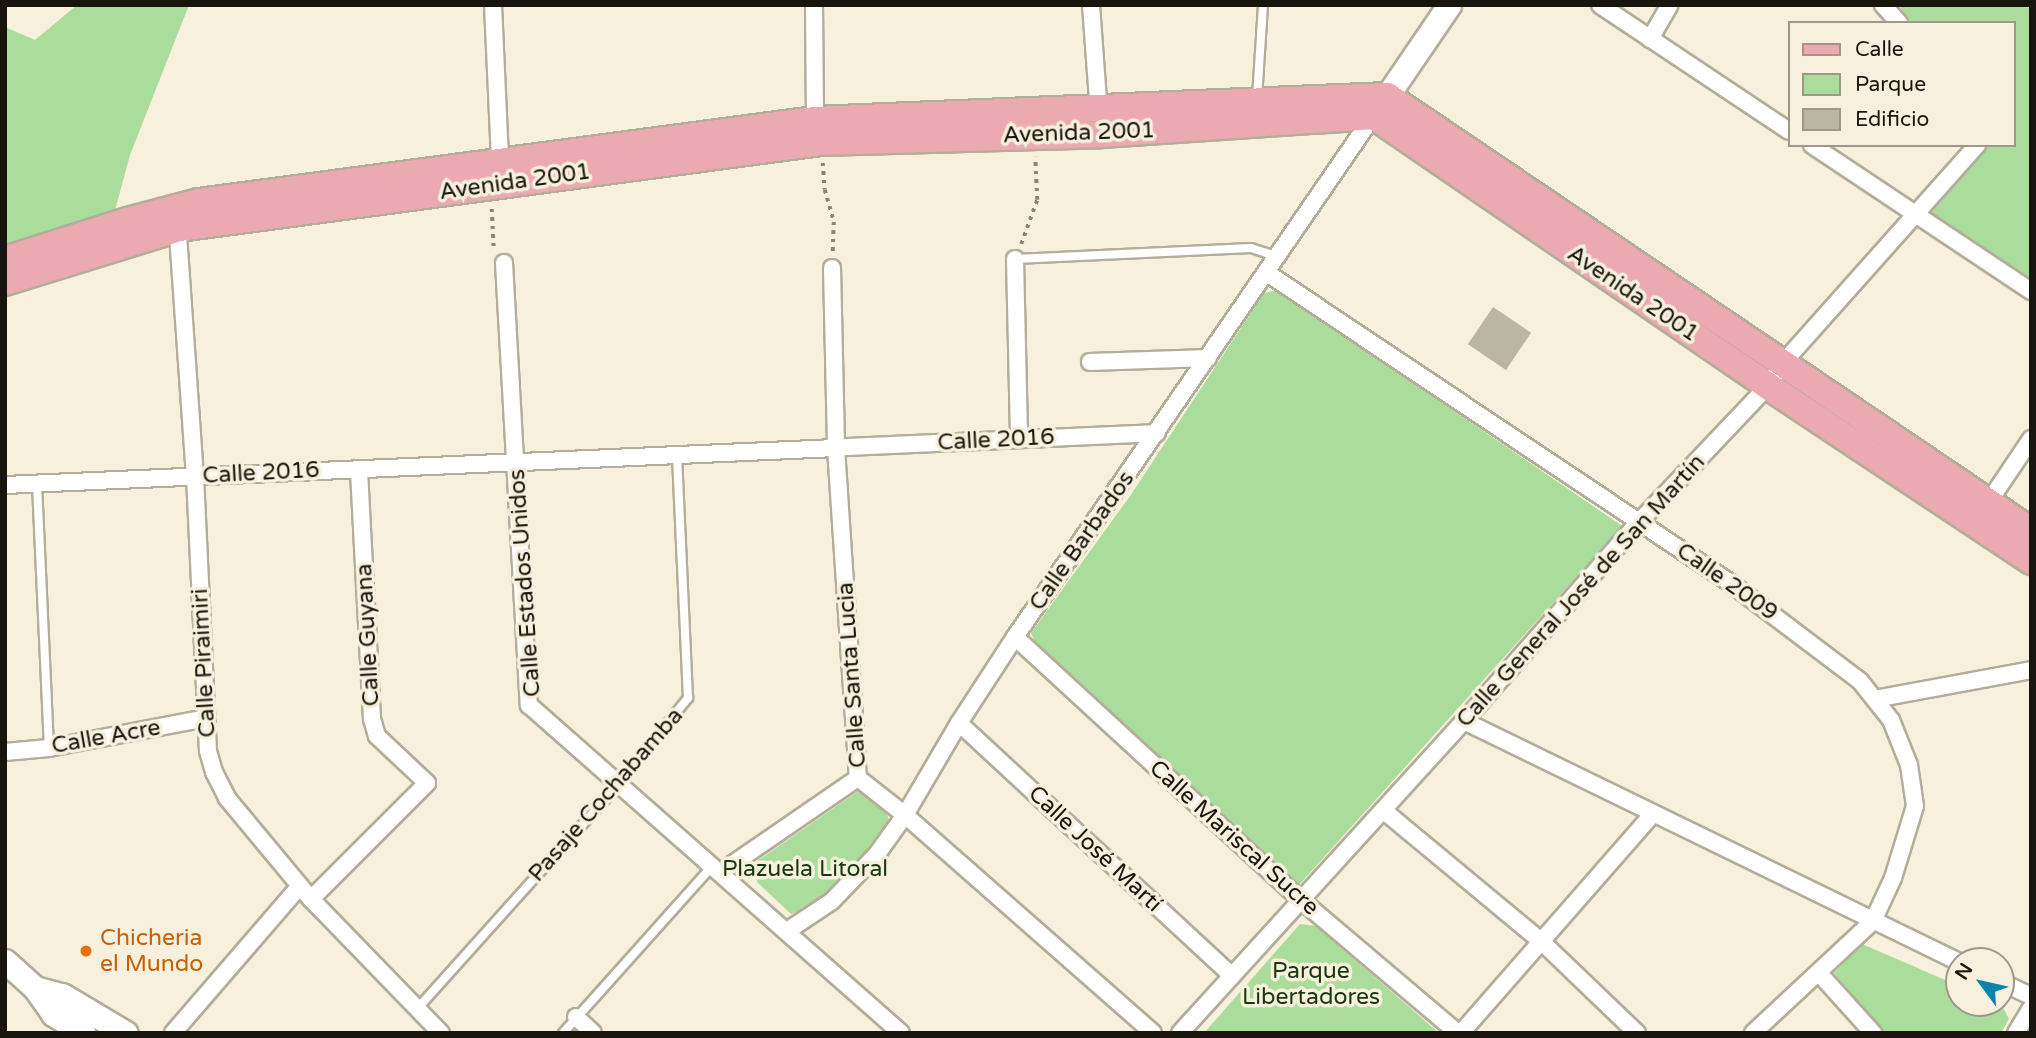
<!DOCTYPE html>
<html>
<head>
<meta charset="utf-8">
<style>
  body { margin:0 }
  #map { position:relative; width:2036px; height:1038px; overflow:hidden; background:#f6f0dc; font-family:"Varela Round",sans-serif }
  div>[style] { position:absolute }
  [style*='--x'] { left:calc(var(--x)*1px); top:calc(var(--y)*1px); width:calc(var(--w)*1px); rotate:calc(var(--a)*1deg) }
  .green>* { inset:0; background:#aadc9c }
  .building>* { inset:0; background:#bbb5a3; transform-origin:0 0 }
  .path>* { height:3.5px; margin-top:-1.75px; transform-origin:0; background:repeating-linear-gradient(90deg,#888476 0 3.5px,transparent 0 8.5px) }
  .roads { filter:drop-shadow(2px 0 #b3ad9a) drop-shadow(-2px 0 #b3ad9a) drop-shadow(0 2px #b3ad9a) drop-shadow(0 -2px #b3ad9a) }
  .lane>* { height:8px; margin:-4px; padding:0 4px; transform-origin:4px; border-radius:4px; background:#fff }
  .street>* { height:16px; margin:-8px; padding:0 8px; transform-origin:8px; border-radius:8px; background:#fff }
  .secondary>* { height:23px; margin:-11.5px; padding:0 11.5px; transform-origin:11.5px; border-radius:11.5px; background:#fff }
  .primary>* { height:26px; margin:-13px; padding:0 13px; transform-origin:13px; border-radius:13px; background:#ebaab1 }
  .dots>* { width:19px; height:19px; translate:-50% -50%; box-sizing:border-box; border:4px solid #f6f0dc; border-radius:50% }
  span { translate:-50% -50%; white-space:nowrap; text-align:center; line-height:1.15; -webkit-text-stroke:7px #f6f0dc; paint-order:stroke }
  .street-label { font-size:23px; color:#17150e }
  .park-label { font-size:23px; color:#17380c }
  .food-label { font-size:23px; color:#c56008 }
  .left { translate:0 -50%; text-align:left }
  .frame { position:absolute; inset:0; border:7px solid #17150e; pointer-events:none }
  .legend { position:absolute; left:1788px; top:21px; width:228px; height:126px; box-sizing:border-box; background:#f6f0dc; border:2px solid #9d988a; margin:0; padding:9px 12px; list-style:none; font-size:21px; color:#17150e }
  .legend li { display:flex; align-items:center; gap:14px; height:35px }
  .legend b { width:35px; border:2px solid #9d988a }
  .north { position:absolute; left:1945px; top:947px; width:70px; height:70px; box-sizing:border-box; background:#f6f0dc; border:2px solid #9d988a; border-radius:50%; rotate:303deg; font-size:19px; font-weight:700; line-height:28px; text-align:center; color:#17150e }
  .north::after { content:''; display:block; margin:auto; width:24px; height:32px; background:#0985a9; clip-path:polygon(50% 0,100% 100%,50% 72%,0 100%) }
</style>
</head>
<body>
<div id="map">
  <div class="green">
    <div style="clip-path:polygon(77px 5px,189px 5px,130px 155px,114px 214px,5px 249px,5px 27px,35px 40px)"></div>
    <div style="clip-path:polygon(1899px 5px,2031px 5px,2031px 293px,1915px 213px,1977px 145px,2013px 145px,2013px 23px,1910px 23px)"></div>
    <div style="clip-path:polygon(1278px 290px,1622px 526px,1298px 886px,1037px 646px,1031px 633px,1130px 496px,1264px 293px)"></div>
    <div style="clip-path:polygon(857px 792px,866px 794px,887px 814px,890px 824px,844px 880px,811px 906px,791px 914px,758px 883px,750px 866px)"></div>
    <div style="clip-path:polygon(1300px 924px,1316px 926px,1439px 1033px,1204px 1033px)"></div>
    <div style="clip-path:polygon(1862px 944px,1959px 986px,1959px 1003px,2001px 1004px,2009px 1019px,2001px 1033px,1884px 1033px,1834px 973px)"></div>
  </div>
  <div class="building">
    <div style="left:1493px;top:307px;width:46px;height:45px;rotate:34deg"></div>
  </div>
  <div class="path">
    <div style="--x:823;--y:163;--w:27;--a:86"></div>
    <div style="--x:825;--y:190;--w:33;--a:74"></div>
    <div style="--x:834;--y:222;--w:30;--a:92"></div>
    <div style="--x:492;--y:209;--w:41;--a:87.2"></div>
    <div style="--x:1021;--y:244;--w:47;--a:-70"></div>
    <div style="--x:1037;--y:200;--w:43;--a:-92.7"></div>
  </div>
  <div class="roads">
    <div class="lane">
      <div style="--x:1257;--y:98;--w:93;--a:-86.3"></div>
      <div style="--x:1015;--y:259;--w:236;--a:-2.7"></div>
      <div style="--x:1251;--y:248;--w:28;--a:18"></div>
      <div style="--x:37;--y:484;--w:264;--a:87.4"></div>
      <div style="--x:417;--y:1009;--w:301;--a:-48.1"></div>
      <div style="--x:618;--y:785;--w:112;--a:-51.2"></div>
      <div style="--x:688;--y:698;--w:243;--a:-92.6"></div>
      <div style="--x:563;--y:1033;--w:225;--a:-48.2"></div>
    </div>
    <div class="street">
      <div style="--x:493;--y:5;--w:157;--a:87.4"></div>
      <div style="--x:814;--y:5;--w:115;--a:89.5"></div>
      <div style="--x:1091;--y:5;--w:109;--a:85.8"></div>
      <div style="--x:1600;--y:5;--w:227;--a:33.7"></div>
      <div style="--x:1883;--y:5;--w:24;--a:48"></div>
      <div style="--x:1650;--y:39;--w:39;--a:-60"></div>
      <div style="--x:1812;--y:145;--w:263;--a:33.7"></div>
      <div style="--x:177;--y:220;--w:257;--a:86"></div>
      <div style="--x:195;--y:476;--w:275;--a:87.3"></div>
      <div style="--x:208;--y:751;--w:22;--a:74"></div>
      <div style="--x:214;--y:772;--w:29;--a:63"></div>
      <div style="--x:227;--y:798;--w:131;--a:50.3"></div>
      <div style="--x:311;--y:899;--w:187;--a:45.9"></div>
      <div style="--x:1015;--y:259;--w:180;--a:88.7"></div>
      <div style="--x:504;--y:263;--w:443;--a:86.8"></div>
      <div style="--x:529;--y:705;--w:496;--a:41.4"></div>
      <div style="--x:832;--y:268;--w:180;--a:88.7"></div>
      <div style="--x:836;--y:448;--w:331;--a:86.2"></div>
      <div style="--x:858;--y:778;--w:60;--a:38.2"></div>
      <div style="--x:905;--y:815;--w:330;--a:41.3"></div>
      <div style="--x:1267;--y:273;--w:556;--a:33.78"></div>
      <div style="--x:1729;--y:582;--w:164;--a:37.1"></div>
      <div style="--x:1860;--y:681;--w:50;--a:51.5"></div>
      <div style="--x:1891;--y:720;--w:48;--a:68.2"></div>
      <div style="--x:1909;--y:765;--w:41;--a:81.7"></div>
      <div style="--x:1915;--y:806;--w:75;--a:107"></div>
      <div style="--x:1893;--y:878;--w:47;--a:114.9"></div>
      <div style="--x:1873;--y:921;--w:164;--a:137"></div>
      <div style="--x:1090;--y:362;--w:118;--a:-1.9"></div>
      <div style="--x:827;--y:448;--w:330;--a:-2.6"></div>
      <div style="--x:5;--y:485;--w:832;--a:-2.55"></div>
      <div style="--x:1988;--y:503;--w:77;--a:-56.1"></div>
      <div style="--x:1015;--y:637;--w:389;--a:42.6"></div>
      <div style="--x:1301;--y:900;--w:206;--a:40.3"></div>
      <div style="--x:1875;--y:699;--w:159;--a:-10.5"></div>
      <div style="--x:1464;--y:721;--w:551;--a:25.96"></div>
      <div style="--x:959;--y:723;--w:372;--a:42.8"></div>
      <div style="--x:5;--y:752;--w:44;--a:-5.2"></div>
      <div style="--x:49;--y:748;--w:161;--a:-10.8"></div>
      <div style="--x:1383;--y:810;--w:207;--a:39.7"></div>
      <div style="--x:1542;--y:942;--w:132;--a:43.8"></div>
      <div style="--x:721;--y:872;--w:166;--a:-34.5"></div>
      <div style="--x:311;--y:899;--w:164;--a:-45"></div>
      <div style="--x:427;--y:783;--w:69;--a:-136.8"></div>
      <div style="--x:377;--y:736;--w:18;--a:-106"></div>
      <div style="--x:372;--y:719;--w:250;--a:-93"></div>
      <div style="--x:787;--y:931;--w:54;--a:-33.7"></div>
      <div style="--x:832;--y:901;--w:65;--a:-46.2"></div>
      <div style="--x:877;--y:854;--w:48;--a:-54.3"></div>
      <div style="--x:905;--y:815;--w:107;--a:-59.6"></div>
      <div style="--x:959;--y:723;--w:103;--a:-56.9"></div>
      <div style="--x:1015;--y:637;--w:637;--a:-55.49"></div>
      <div style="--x:1819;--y:973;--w:81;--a:48"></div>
      <div style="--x:2001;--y:982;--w:33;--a:25"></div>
      <div style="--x:576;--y:1017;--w:23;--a:43"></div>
      <div style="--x:173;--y:1033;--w:194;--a:-49.2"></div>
      <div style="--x:1180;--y:1033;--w:422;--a:-47.7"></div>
      <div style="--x:1464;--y:721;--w:265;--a:-48.7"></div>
      <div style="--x:1639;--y:522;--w:187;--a:-46.5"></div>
      <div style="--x:1768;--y:386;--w:26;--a:-58"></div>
      <div style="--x:1782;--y:364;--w:293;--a:-48.3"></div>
      <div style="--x:1461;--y:1033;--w:290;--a:-48.8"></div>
      <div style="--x:2016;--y:1033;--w:29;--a:-59"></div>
    </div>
    <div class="secondary">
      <div style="--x:1387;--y:96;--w:110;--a:-55.7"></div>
      <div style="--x:5;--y:961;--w:40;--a:42"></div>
      <div style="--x:35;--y:988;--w:32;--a:55"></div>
      <div style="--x:53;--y:1014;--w:36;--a:32"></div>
      <div style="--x:35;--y:988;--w:28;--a:15"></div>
      <div style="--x:62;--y:995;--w:74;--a:30.7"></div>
    </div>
    <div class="primary">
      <div style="--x:5;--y:260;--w:128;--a:-17.7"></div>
      <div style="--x:127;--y:221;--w:74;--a:-14.8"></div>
      <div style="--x:199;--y:202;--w:621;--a:-7.58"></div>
      <div style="--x:815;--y:120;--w:573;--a:-2.4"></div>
      <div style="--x:1387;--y:96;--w:777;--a:34.04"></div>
      <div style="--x:5;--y:282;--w:182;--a:-17.2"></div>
      <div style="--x:179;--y:228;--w:648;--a:-7.63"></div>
      <div style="--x:821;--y:142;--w:281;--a:-1.6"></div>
      <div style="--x:1102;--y:134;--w:273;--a:-3.8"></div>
      <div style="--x:1374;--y:116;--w:478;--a:34.4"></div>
      <div style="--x:1768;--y:386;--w:316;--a:33.6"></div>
    </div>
  </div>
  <div class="dots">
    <div style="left:86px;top:951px;background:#e8710a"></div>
  </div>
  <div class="street-label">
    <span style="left:1079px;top:133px;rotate:-2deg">Avenida 2001</span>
    <span style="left:515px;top:182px;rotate:-8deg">Avenida 2001</span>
    <span style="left:1633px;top:294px;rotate:34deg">Avenida 2001</span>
    <span style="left:996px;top:440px;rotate:-3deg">Calle 2016</span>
    <span style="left:261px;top:473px;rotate:-3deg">Calle 2016</span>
    <span style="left:1082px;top:541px;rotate:-55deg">Calle Barbados</span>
    <span style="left:1727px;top:582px;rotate:35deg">Calle 2009</span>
    <span style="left:525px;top:583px;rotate:-94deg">Calle Estados Unidos</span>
    <span style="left:1581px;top:591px;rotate:-48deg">Calle General José de San Martín</span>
    <span style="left:368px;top:635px;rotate:-93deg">Calle Guyana</span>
    <span style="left:204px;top:663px;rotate:-93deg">Calle Piraimiri</span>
    <span style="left:852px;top:675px;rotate:-94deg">Calle Santa Lucia</span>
    <span style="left:106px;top:737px;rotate:-10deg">Calle Acre</span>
    <span style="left:606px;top:795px;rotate:-49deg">Pasaje Cochabamba</span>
    <span style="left:1234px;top:838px;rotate:42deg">Calle Mariscal Sucre</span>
    <span style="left:1095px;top:849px;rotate:43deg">Calle José Martí</span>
  </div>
  <div class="park-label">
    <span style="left:805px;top:869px">Plazuela Litoral</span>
    <span style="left:1311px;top:984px">Parque<br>Libertadores</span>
  </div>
  <div class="food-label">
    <span class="left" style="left:100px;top:951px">Chicheria<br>el Mundo</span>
  </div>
  <div class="frame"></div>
  <ul class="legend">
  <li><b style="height:9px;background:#ebaab1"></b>Calle</li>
  <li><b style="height:19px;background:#aadc9c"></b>Parque</li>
  <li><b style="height:19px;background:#bbb5a3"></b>Edificio</li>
  </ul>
  <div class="north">N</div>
</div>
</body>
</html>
